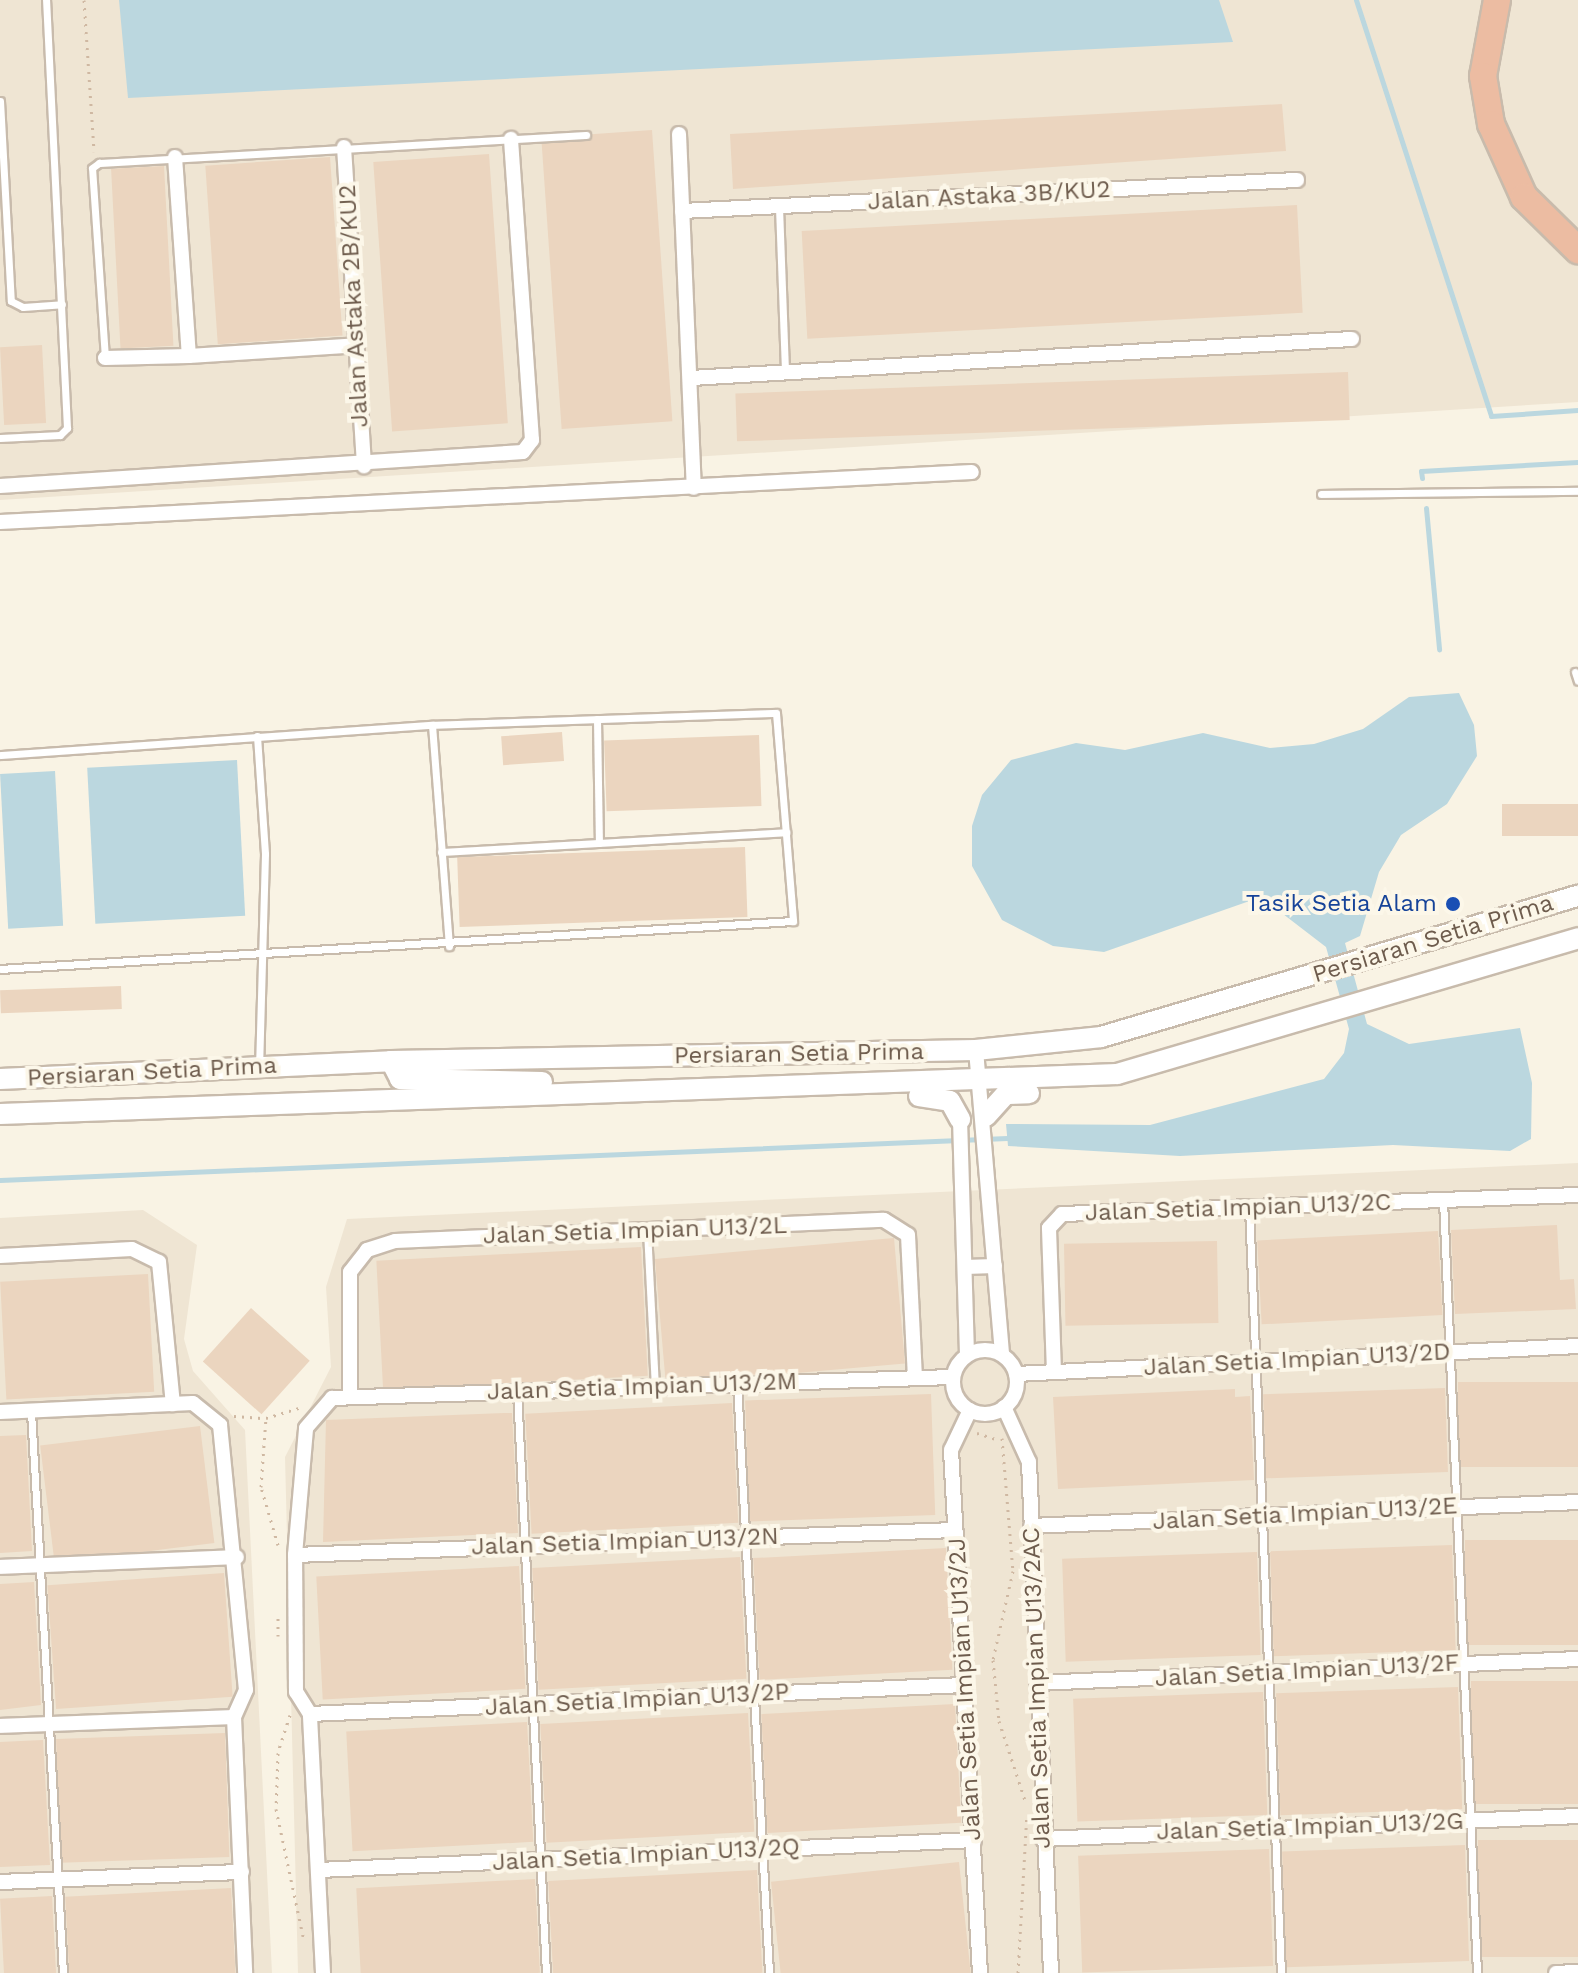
<!DOCTYPE html>
<html>
<head>
<meta charset="utf-8">
<style>
  body { margin:0 }
  #map { position:relative; width:1578px; height:1973px; overflow:hidden; background:#f9f3e4; font-family:"Work Sans",sans-serif }
  div>[style] { position:absolute }
  [style*='--x'] { left:calc(var(--x)*1px); top:calc(var(--y)*1px); width:calc(var(--w)*1px); rotate:calc(var(--a)*1deg) }
  .residential>* { inset:0; background:#efe5d3 }
  .water>* { inset:0; background:#bbd7df; transform-origin:0 0 }
  .stream>* { height:5px; margin:-2.5px; padding:0 2.5px; transform-origin:2.5px; border-radius:2.5px; background:#bbd7df }
  .building>* { inset:0; background:#ebd5bf; transform-origin:0 0 }
  .path>* { height:3px; margin-top:-1.5px; transform-origin:0; background:repeating-linear-gradient(90deg,#cfb8a2 0 2px,transparent 0 8px) }
  .roads { filter:drop-shadow(2px 0 #c8bbac) drop-shadow(-2px 0 #c8bbac) drop-shadow(0 2px #c8bbac) drop-shadow(0 -2px #c8bbac) }
  .lane>* { height:7px; margin:-3.5px; padding:0 3.5px; transform-origin:3.5px; border-radius:3.5px; background:#fff }
  .street>* { height:14px; margin:-7px; padding:0 7px; transform-origin:7px; border-radius:7px; background:#fff }
  .street>.ring { margin:-7px; padding:0; box-sizing:content-box; background:none; border:14px solid #fff; border-radius:50% }
  .secondary>* { height:20px; margin:-10px; padding:0 10px; transform-origin:10px; border-radius:10px; background:#fff }
  .highway>* { height:26px; margin:-13px; padding:0 13px; transform-origin:13px; border-radius:13px; background:#ecbca2 }
  .dots>* { width:22px; height:22px; translate:-50% -50%; box-sizing:border-box; border:4px solid #fcf7e9; border-radius:50% }
  span { translate:-50% -50%; white-space:nowrap; text-align:center; line-height:1.15; -webkit-text-stroke:8px #fcf7e9; paint-order:stroke }
  .street-label { font-size:24px; color:#6e5c4d }
  .transit-label { font-size:24px; color:#164399 }
  .right { translate:-100% -50%; text-align:right }
</style>
</head>
<body>
<div id="map">
  <div class="residential">
    <div style="clip-path:polygon(0 0,1578px 0,1578px 402px,0 500px)"></div>
    <div style="clip-path:polygon(1578px 1163px,1578px 1973px,298px 1973px,285px 1457px,331px 1367px,326px 1287px,347px 1219px)"></div>
    <div style="clip-path:polygon(143px 1210px,197px 1245px,184px 1339px,193px 1371px,245px 1430px,272px 1973px,0 1973px,0 1218px)"></div>
  </div>
  <div class="water">
    <div style="clip-path:polygon(119px 0,1219px 0,1233px 42px,128px 98px)"></div>
    <div style="clip-path:polygon(1459px 693px,1474px 725px,1477px 756px,1447px 804px,1401px 835px,1379px 872px,1360px 936px,1345px 943px,1367px 1024px,1409px 1044px,1520px 1028px,1532px 1083px,1531px 1139px,1510px 1151px,1393px 1145px,1180px 1156px,1008px 1146px,1006px 1124px,1150px 1125px,1324px 1079px,1344px 1053px,1349px 1029px,1326px 947px,1261px 897px,1104px 952px,1053px 946px,1002px 920px,972px 866px,972px 826px,982px 795px,1011px 760px,1076px 743px,1125px 750px,1203px 733px,1270px 748px,1314px 744px,1363px 729px,1409px 697px)"></div>
    <div style="left:237px;top:760px;width:156px;height:150px;rotate:87deg"></div>
    <div style="left:55px;top:771px;width:155px;height:55px;rotate:87deg"></div>
  </div>
  <div class="stream">
    <div style="--x:1356;--y:0;--w:437;--a:72"></div>
    <div style="--x:1491;--y:416;--w:87;--a:-3.9"></div>
    <div style="--x:1422;--y:478;--w:7;--a:-98"></div>
    <div style="--x:1421;--y:471;--w:157;--a:-3.3"></div>
    <div style="--x:1426;--y:508;--w:142;--a:84.7"></div>
    <div style="--x:0;--y:1180;--w:1008;--a:-2.39"></div>
  </div>
  <div class="building">
    <div style="clip-path:polygon(1282px 104px,1286px 151px,733px 189px,730px 134px)"></div>
    <div style="left:652px;top:130px;width:292px;height:111px;rotate:86deg"></div>
    <div style="left:489px;top:154px;width:270px;height:116px;rotate:86deg"></div>
    <div style="left:330px;top:157px;width:179px;height:125px;rotate:86deg"></div>
    <div style="left:164px;top:166px;width:180px;height:53px;rotate:87deg"></div>
    <div style="left:1297px;top:205px;width:108px;height:496px;rotate:87deg"></div>
    <div style="left:42px;top:345px;width:78px;height:42px;rotate:87deg"></div>
    <div style="left:1348px;top:372px;width:48px;height:613px;rotate:88deg"></div>
    <div style="left:562px;top:732px;width:29px;height:61px;rotate:86deg"></div>
    <div style="left:759px;top:735px;width:71px;height:155px;rotate:88deg"></div>
    <div style="left:1578px;top:804px;width:32px;height:76px;rotate:90deg"></div>
    <div style="left:745px;top:847px;width:70px;height:288px;rotate:88deg"></div>
    <div style="left:121px;top:986px;width:23px;height:121px;rotate:88deg"></div>
    <div style="clip-path:polygon(1557px 1225px,1560px 1280px,1574px 1279px,1576px 1309px,1455px 1314px,1451px 1230px)"></div>
    <div style="left:1438px;top:1231px;width:84px;height:181px;rotate:87deg"></div>
    <div style="left:894px;top:1238px;width:126px;height:240px;rotate:85deg"></div>
    <div style="left:1217px;top:1241px;width:82px;height:153px;rotate:89deg"></div>
    <div style="left:641px;top:1247px;width:129px;height:265px;rotate:87deg"></div>
    <div style="left:148px;top:1274px;width:118px;height:148px;rotate:87deg"></div>
    <div style="left:251px;top:1308px;width:79px;height:72px;rotate:42deg"></div>
    <div style="left:1578px;top:1382px;width:85px;height:120px;rotate:90deg"></div>
    <div style="left:1445px;top:1388px;width:84px;height:182px;rotate:88deg"></div>
    <div style="clip-path:polygon(1235px 1389px,1235px 1397px,1250px 1396px,1254px 1480px,1058px 1489px,1053px 1397px)"></div>
    <div style="left:931px;top:1394px;width:121px;height:186px;rotate:88deg"></div>
    <div style="left:732px;top:1403px;width:120px;height:207px;rotate:87deg"></div>
    <div style="clip-path:polygon(504px 1413px,512px 1413px,518px 1533px,323px 1542px,326px 1420px)"></div>
    <div style="left:200px;top:1426px;width:118px;height:161px;rotate:83deg"></div>
    <div style="clip-path:polygon(26px 1435px,32px 1551px,0 1553px,0 1436px)"></div>
    <div style="left:1578px;top:1540px;width:105px;height:113px;rotate:90deg"></div>
    <div style="left:1452px;top:1545px;width:105px;height:182px;rotate:88deg"></div>
    <div style="left:946px;top:1548px;width:122px;height:193px;rotate:87deg"></div>
    <div style="left:1257px;top:1552px;width:103px;height:195px;rotate:88deg"></div>
    <div style="left:740px;top:1557px;width:122px;height:208px;rotate:87deg"></div>
    <div style="left:519px;top:1566px;width:123px;height:203px;rotate:87deg"></div>
    <div style="left:224px;top:1573px;width:124px;height:177px;rotate:86deg"></div>
    <div style="clip-path:polygon(34px 1582px,41px 1705px,0 1710px,0 1584px)"></div>
    <div style="left:1578px;top:1681px;width:123px;height:107px;rotate:90deg"></div>
    <div style="left:1458px;top:1687px;width:122px;height:182px;rotate:88deg"></div>
    <div style="left:1263px;top:1692px;width:123px;height:190px;rotate:88deg"></div>
    <div style="left:955px;top:1704px;width:119px;height:194px;rotate:87deg"></div>
    <div style="left:748px;top:1713px;width:119px;height:208px;rotate:87deg"></div>
    <div style="left:527px;top:1722px;width:120px;height:181px;rotate:87deg"></div>
    <div style="left:225px;top:1733px;width:124px;height:169px;rotate:88deg"></div>
    <div style="clip-path:polygon(43px 1740px,50px 1865px,0 1867px,0 1742px)"></div>
    <div style="left:1578px;top:1840px;width:117px;height:100px;rotate:90deg"></div>
    <div style="left:1465px;top:1845px;width:116px;height:183px;rotate:88deg"></div>
    <div style="left:1269px;top:1849px;width:117px;height:191px;rotate:88deg"></div>
    <div style="left:959px;top:1862px;width:112px;height:189px;rotate:84deg"></div>
    <div style="left:757px;top:1870px;width:103px;height:209px;rotate:87deg"></div>
    <div style="left:535px;top:1879px;width:94px;height:179px;rotate:87deg"></div>
    <div style="left:231px;top:1888px;width:85px;height:166px;rotate:87deg"></div>
    <div style="left:52px;top:1896px;width:77px;height:52px;rotate:87deg"></div>
  </div>
  <div class="path">
    <div style="--x:84;--y:0;--w:152;--a:86.2"></div>
    <div style="--x:234;--y:1416;--w:32;--a:4"></div>
    <div style="--x:977;--y:1433;--w:20;--a:18"></div>
    <div style="--x:1002;--y:1438;--w:133;--a:85.3"></div>
    <div style="--x:1013;--y:1571;--w:91;--a:102.7"></div>
    <div style="--x:993;--y:1660;--w:61;--a:84.4"></div>
    <div style="--x:999;--y:1721;--w:86;--a:71.8"></div>
    <div style="--x:278;--y:1545;--w:60;--a:-106.3"></div>
    <div style="--x:261;--y:1487;--w:69;--a:-85.9"></div>
    <div style="--x:266;--y:1418;--w:38;--a:-17"></div>
    <div style="--x:278;--y:1636;--w:20;--a:-90"></div>
    <div style="--x:290;--y:1715;--w:40;--a:108"></div>
    <div style="--x:278;--y:1753;--w:56;--a:92"></div>
    <div style="--x:276;--y:1809;--w:135;--a:78"></div>
    <div style="--x:1018;--y:1973;--w:159;--a:-86.8"></div>
  </div>
  <div class="roads">
    <div class="lane">
      <div style="--x:0;--y:101;--w:200;--a:86.9"></div>
      <div style="--x:11;--y:301;--w:13;--a:27"></div>
      <div style="--x:23;--y:307;--w:39;--a:-4"></div>
      <div style="--x:779;--y:207;--w:166;--a:87.9"></div>
      <div style="--x:105;--y:358;--w:190;--a:-93.9"></div>
      <div style="--x:92;--y:168;--w:9;--a:-36"></div>
      <div style="--x:99;--y:163;--w:488;--a:-3.3"></div>
      <div style="--x:0;--y:438;--w:60;--a:-2.9"></div>
      <div style="--x:60;--y:435;--w:10;--a:-45"></div>
      <div style="--x:67;--y:428;--w:429;--a:-92.8"></div>
      <div style="--x:1321;--y:494;--w:257;--a:-0.7"></div>
      <div style="--x:1575;--y:672;--w:9;--a:72"></div>
      <div style="--x:597;--y:719;--w:124;--a:89.1"></div>
      <div style="--x:432;--y:725;--w:222;--a:85.6"></div>
      <div style="--x:257;--y:736;--w:118;--a:86.1"></div>
      <div style="--x:265;--y:854;--w:212;--a:91.6"></div>
      <div style="--x:0;--y:755;--w:433;--a:-4"></div>
      <div style="--x:432;--y:725;--w:344;--a:-2"></div>
      <div style="--x:776;--y:713;--w:209;--a:85.3"></div>
      <div style="--x:793;--y:921;--w:794;--a:176.54"></div>
      <div style="--x:441;--y:852;--w:346;--a:-3.3"></div>
      <div style="--x:1443;--y:1200;--w:774;--a:87.48"></div>
      <div style="--x:1249;--y:1207;--w:767;--a:87.61"></div>
      <div style="--x:647;--y:1230;--w:157;--a:87.1"></div>
      <div style="--x:737;--y:1384;--w:590;--a:86.89"></div>
      <div style="--x:517;--y:1391;--w:583;--a:87.15"></div>
      <div style="--x:31;--y:1411;--w:563;--a:86.74"></div>
    </div>
    <div class="street">
      <div style="--x:679;--y:134;--w:354;--a:87.6"></div>
      <div style="--x:344;--y:147;--w:320;--a:86.4"></div>
      <div style="--x:175;--y:157;--w:199;--a:86"></div>
      <div style="--x:189;--y:356;--w:168;--a:-3.7"></div>
      <div style="--x:682;--y:211;--w:616;--a:-2.89"></div>
      <div style="--x:105;--y:358;--w:84;--a:-1.4"></div>
      <div style="--x:691;--y:378;--w:662;--a:-3.38"></div>
      <div style="--x:0;--y:486;--w:524;--a:-3.72"></div>
      <div style="--x:523;--y:452;--w:15;--a:-53"></div>
      <div style="--x:532;--y:440;--w:302;--a:-94"></div>
      <div style="--x:0;--y:522;--w:973;--a:-2.94"></div>
      <div style="--x:976;--y:1050;--w:305;--a:85.1"></div>
      <div style="--x:960;--y:1119;--w:236;--a:88.3"></div>
      <div style="--x:0;--y:1256;--w:132;--a:-3"></div>
      <div style="--x:132;--y:1249;--w:30;--a:26"></div>
      <div style="--x:159;--y:1262;--w:143;--a:84.4"></div>
      <div style="--x:965;--y:1267;--w:30;--a:-2"></div>
      <div class="ring" style="left:953px;top:1350px;width:50px;height:50px"></div>
      <div style="--x:1054;--y:1372;--w:144;--a:-92"></div>
      <div style="--x:1049;--y:1228;--w:19;--a:-47"></div>
      <div style="--x:1062;--y:1214;--w:516;--a:-2.11"></div>
      <div style="--x:1016;--y:1374;--w:563;--a:-2.85"></div>
      <div style="--x:350;--y:1397;--w:125;--a:-90"></div>
      <div style="--x:350;--y:1272;--w:28;--a:-52"></div>
      <div style="--x:367;--y:1250;--w:29;--a:-18"></div>
      <div style="--x:395;--y:1241;--w:489;--a:-2.5"></div>
      <div style="--x:884;--y:1220;--w:28;--a:32"></div>
      <div style="--x:908;--y:1235;--w:143;--a:87.2"></div>
      <div style="--x:1004;--y:1407;--w:60;--a:65.6"></div>
      <div style="--x:1029;--y:1462;--w:511;--a:87.53"></div>
      <div style="--x:970;--y:1410;--w:44;--a:115.4"></div>
      <div style="--x:951;--y:1450;--w:524;--a:86.83"></div>
      <div style="--x:0;--y:1412;--w:193;--a:-2.7"></div>
      <div style="--x:193;--y:1403;--w:35;--a:39"></div>
      <div style="--x:220;--y:1425;--w:266;--a:84.4"></div>
      <div style="--x:246;--y:1690;--w:30;--a:114"></div>
      <div style="--x:234;--y:1717;--w:256;--a:87.5"></div>
      <div style="--x:1031;--y:1526;--w:548;--a:-2.51"></div>
      <div style="--x:295;--y:1555;--w:661;--a:-2.17"></div>
      <div style="--x:0;--y:1567;--w:237;--a:-2.4"></div>
      <div style="--x:1037;--y:1683;--w:542;--a:-2.54"></div>
      <div style="--x:310;--y:1714;--w:656;--a:-2.54"></div>
      <div style="--x:0;--y:1726;--w:234;--a:-2.2"></div>
      <div style="--x:1043;--y:1839;--w:535;--a:-2.46"></div>
      <div style="--x:319;--y:1870;--w:656;--a:-2.62"></div>
      <div style="--x:0;--y:1882;--w:242;--a:-2.4"></div>
      <div style="--x:323;--y:1973;--w:259;--a:-92.9"></div>
      <div style="--x:310;--y:1714;--w:26;--a:-122"></div>
      <div style="--x:296;--y:1692;--w:137;--a:-90.4"></div>
      <div style="--x:295;--y:1555;--w:127;--a:-85"></div>
      <div style="--x:306;--y:1428;--w:40;--a:-49"></div>
      <div style="--x:332;--y:1398;--w:621;--a:-1.94"></div>
      <div style="--x:1556;--y:1973;--w:22;--a:-3"></div>
    </div>
    <div class="secondary">
      <div style="--x:391;--y:1061;--w:20;--a:63"></div>
      <div style="--x:400;--y:1079;--w:142;--a:1.2"></div>
      <div style="--x:0;--y:1079;--w:391;--a:-2.6"></div>
      <div style="--x:391;--y:1061;--w:585;--a:-1.08"></div>
      <div style="--x:976;--y:1050;--w:126;--a:-5.9"></div>
      <div style="--x:1101;--y:1037;--w:497;--a:-16.5"></div>
      <div style="--x:919;--y:1096;--w:31;--a:9"></div>
      <div style="--x:950;--y:1101;--w:21;--a:61"></div>
      <div style="--x:0;--y:1114;--w:1118;--a:-2.05"></div>
      <div style="--x:1117;--y:1074;--w:481;--a:-16.4"></div>
      <div style="--x:986;--y:1116;--w:30;--a:-48"></div>
      <div style="--x:1006;--y:1094;--w:23;--a:-2"></div>
    </div>
    <div class="highway">
      <div style="--x:1497;--y:0;--w:77;--a:100.4"></div>
      <div style="--x:1483;--y:76;--w:49;--a:80.5"></div>
      <div style="--x:1491;--y:124;--w:80;--a:65.7"></div>
      <div style="--x:1524;--y:197;--w:76;--a:44.5"></div>
    </div>
  </div>
  <div class="dots">
    <div style="left:1453px;top:904px;background:#1a4fb4"></div>
  </div>
  <div class="street-label">
    <span style="left:989px;top:196px;rotate:-3deg">Jalan Astaka 3B/KU2</span>
    <span style="left:354px;top:306px;rotate:-93deg">Jalan Astaka 2B/KU2</span>
    <span style="left:1433px;top:939px;rotate:-17deg">Persiaran Setia Prima</span>
    <span style="left:799px;top:1054px;rotate:-1deg">Persiaran Setia Prima</span>
    <span style="left:152px;top:1072px;rotate:-3deg">Persiaran Setia Prima</span>
    <span style="left:1238px;top:1208px;rotate:-2deg">Jalan Setia Impian U13/2C</span>
    <span style="left:635px;top:1231px;rotate:-2deg">Jalan Setia Impian U13/2L</span>
    <span style="left:1297px;top:1360px;rotate:-3deg">Jalan Setia Impian U13/2D</span>
    <span style="left:642px;top:1387px;rotate:-2deg">Jalan Setia Impian U13/2M</span>
    <span style="left:1305px;top:1514px;rotate:-3deg">Jalan Setia Impian U13/2E</span>
    <span style="left:625px;top:1542px;rotate:-2deg">Jalan Setia Impian U13/2N</span>
    <span style="left:1307px;top:1671px;rotate:-3deg">Jalan Setia Impian U13/2F</span>
    <span style="left:1037px;top:1688px;rotate:-92deg">Jalan Setia Impian U13/2AC</span>
    <span style="left:965px;top:1689px;rotate:-93deg">Jalan Setia Impian U13/2J</span>
    <span style="left:637px;top:1700px;rotate:-3deg">Jalan Setia Impian U13/2P</span>
    <span style="left:1310px;top:1827px;rotate:-2deg">Jalan Setia Impian U13/2G</span>
    <span style="left:646px;top:1855px;rotate:-3deg">Jalan Setia Impian U13/2Q</span>
  </div>
  <div class="transit-label">
    <span class="right" style="left:1437px;top:904px">Tasik Setia Alam</span>
  </div>
</div>
</body>
</html>
